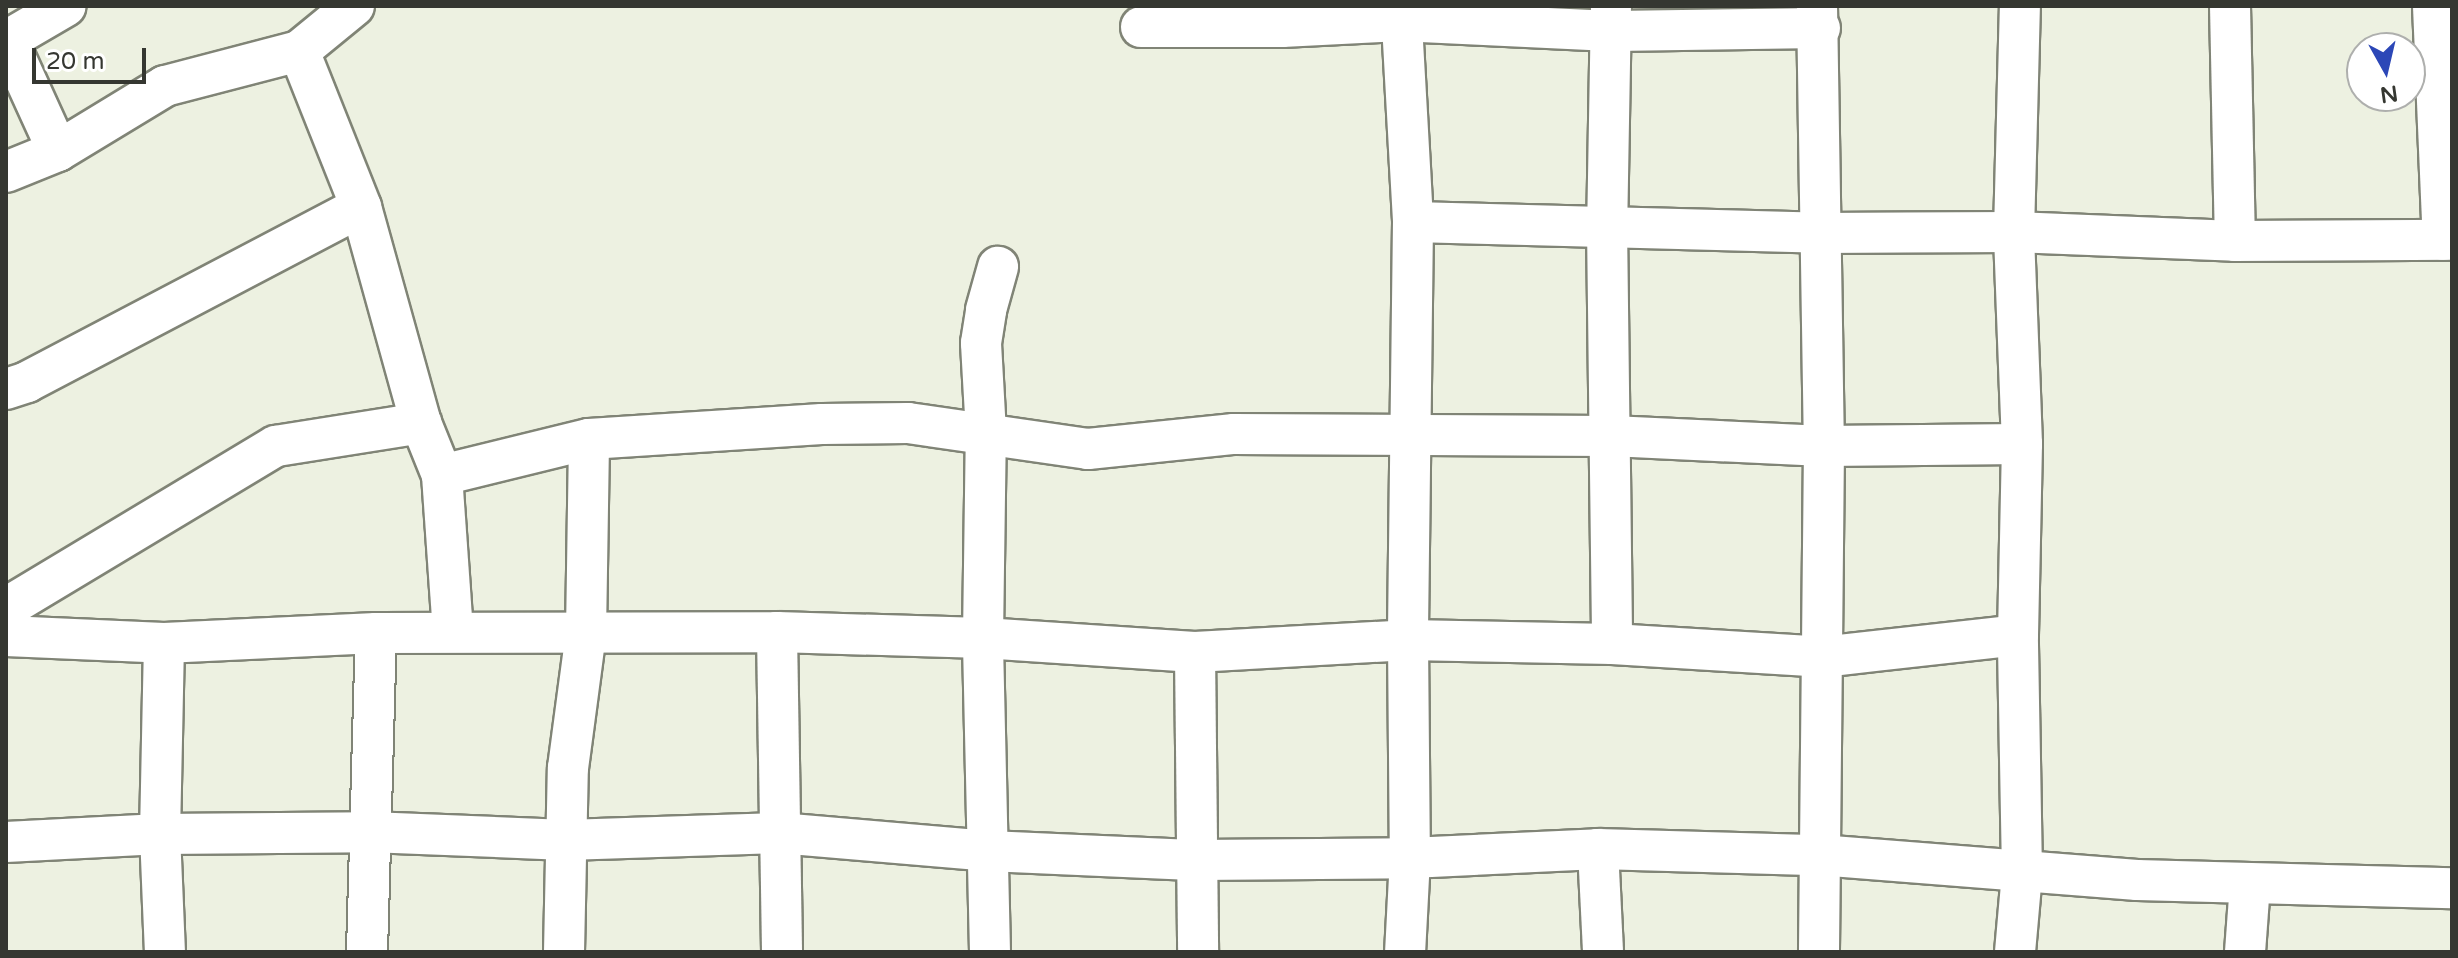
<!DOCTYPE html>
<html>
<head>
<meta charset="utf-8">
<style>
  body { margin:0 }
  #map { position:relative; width:2458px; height:958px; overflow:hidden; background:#edf1e1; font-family:"Varela Round",sans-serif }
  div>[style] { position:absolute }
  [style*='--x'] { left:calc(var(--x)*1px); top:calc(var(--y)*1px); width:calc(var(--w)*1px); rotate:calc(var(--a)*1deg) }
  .roads { filter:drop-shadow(2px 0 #808476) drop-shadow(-2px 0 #808476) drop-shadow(0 2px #808476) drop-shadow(0 -2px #808476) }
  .minor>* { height:40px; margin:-20px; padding:0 20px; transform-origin:20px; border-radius:20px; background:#fff }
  span { translate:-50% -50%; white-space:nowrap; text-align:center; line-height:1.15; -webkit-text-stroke:6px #fff; paint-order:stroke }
  .frame { position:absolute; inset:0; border:8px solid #353731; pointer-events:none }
  .north { position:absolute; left:2346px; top:32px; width:80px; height:80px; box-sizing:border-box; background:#fff; border:2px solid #aeafad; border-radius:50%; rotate:172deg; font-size:22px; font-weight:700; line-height:32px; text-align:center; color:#353731 }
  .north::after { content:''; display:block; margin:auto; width:28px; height:36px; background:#2c47b7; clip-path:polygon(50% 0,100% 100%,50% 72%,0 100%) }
  .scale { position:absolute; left:32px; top:48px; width:114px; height:36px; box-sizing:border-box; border:4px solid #353731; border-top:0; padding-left:10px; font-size:24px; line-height:28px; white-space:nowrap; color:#353731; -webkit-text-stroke:6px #fff; paint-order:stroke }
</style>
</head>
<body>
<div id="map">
  <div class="roads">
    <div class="minor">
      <div style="--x:1401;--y:6;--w:216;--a:86.8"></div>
      <div style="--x:1413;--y:222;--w:418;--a:90.7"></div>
      <div style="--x:1408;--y:640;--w:218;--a:89.5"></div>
      <div style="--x:1410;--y:858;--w:94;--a:93"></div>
      <div style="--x:1611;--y:6;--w:219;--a:91"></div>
      <div style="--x:1607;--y:225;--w:419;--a:89.3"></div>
      <div style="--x:1817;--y:6;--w:440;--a:89.1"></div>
      <div style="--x:1824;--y:446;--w:506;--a:90.57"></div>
      <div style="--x:2230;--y:6;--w:235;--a:88.8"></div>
      <div style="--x:2433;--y:6;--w:234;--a:87.6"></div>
      <div style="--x:1141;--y:27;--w:141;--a:0"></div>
      <div style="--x:1282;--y:27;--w:118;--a:-2.9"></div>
      <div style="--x:1400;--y:21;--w:211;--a:2.7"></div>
      <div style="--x:1611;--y:31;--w:209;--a:-0.8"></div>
      <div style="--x:6;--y:37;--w:125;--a:65.5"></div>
      <div style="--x:6;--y:41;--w:69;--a:-30.3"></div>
      <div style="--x:299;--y:51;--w:168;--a:68.3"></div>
      <div style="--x:361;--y:207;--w:224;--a:74.5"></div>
      <div style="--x:421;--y:423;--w:56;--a:68"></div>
      <div style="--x:442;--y:475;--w:157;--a:86"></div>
      <div style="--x:6;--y:172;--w:56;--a:-22"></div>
      <div style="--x:58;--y:151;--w:125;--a:-31.3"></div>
      <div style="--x:165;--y:86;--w:138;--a:-14.6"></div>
      <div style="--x:299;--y:51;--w:71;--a:-39.3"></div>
      <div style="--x:1413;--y:222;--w:408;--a:1.5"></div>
      <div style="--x:1821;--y:233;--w:193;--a:-0.3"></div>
      <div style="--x:2014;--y:232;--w:221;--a:2.3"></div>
      <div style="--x:2235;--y:241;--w:217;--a:-0.3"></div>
      <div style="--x:6;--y:389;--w:22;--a:-18"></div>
      <div style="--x:27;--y:382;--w:377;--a:-27.7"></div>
      <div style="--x:442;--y:475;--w:151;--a:-13.8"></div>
      <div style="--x:589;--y:439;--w:233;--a:-3.7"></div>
      <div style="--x:822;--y:424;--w:86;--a:-0.7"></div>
      <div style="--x:908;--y:423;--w:182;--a:8.2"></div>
      <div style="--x:1088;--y:449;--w:147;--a:-5.9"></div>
      <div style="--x:1234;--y:434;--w:377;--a:0.3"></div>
      <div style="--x:1611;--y:436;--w:213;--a:2.7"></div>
      <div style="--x:1824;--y:446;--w:198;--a:-0.6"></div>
      <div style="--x:6;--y:608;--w:315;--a:-31"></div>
      <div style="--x:276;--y:446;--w:147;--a:-9"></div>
      <div style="--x:777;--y:632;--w:320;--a:89.1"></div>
      <div style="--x:6;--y:636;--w:158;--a:2.5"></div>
      <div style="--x:164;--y:643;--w:212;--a:-2.7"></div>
      <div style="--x:376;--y:633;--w:401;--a:-0.1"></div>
      <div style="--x:777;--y:632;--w:206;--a:1.7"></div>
      <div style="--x:983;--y:638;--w:212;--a:3.8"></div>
      <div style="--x:1195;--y:652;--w:213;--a:-3.2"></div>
      <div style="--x:1408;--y:640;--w:204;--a:1.1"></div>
      <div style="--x:1612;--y:644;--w:210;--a:3.5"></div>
      <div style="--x:1822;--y:657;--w:197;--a:-6.4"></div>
      <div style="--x:164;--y:643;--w:191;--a:91.2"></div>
      <div style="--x:160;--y:834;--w:118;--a:87.6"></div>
      <div style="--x:1195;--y:652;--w:300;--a:89.4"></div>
      <div style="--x:6;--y:842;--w:154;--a:-3"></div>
      <div style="--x:160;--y:834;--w:209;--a:-0.5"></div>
      <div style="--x:369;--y:832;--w:197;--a:2.3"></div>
      <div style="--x:566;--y:840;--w:213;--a:-1.9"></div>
      <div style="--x:779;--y:833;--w:210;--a:4.9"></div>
      <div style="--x:988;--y:851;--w:210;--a:2.5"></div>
      <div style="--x:1198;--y:860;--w:212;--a:-0.5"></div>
      <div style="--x:1410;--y:858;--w:188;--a:-2.7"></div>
      <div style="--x:1598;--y:849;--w:221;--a:1.6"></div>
      <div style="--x:1819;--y:855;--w:319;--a:4.5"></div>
      <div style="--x:2137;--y:880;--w:315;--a:1.5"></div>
      <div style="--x:1598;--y:849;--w:103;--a:87.2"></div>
      <div style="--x:367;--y:952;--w:319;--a:-88.4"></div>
      <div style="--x:564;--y:952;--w:184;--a:-88.8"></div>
      <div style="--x:568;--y:768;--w:136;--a:-82.4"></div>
      <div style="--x:586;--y:633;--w:194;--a:-89.1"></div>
      <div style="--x:990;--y:952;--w:314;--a:-91.3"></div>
      <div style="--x:983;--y:638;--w:205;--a:-89.2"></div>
      <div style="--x:986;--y:433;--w:90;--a:-93.2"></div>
      <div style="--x:981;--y:343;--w:33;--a:-81"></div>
      <div style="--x:986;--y:310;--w:45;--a:-74.4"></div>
      <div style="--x:2015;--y:952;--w:78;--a:-84.9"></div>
      <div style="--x:2022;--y:874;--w:239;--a:-91"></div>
      <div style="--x:2018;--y:635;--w:191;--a:-88.8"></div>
      <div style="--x:2022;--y:444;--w:212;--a:-92.2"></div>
      <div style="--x:2014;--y:232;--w:226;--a:-88.5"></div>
      <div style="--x:2245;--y:952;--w:68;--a:-85.8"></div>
    </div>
  </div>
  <div class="frame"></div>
  <div class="north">N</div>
  <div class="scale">20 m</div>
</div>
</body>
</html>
